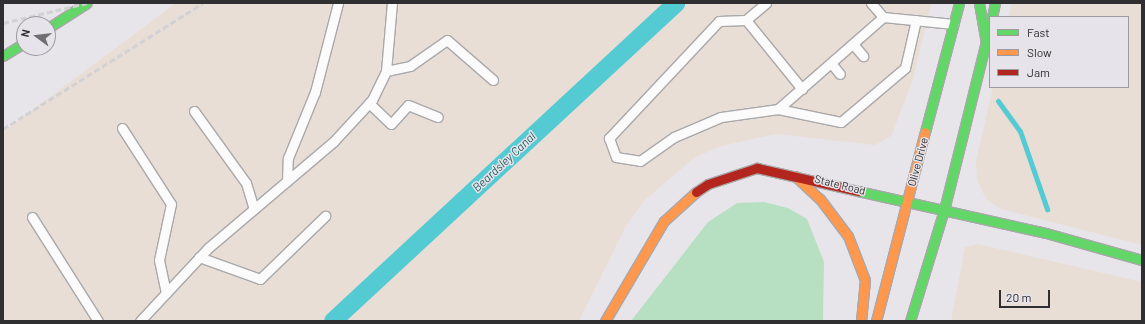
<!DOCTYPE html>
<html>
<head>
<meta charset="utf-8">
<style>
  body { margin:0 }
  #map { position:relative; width:1145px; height:324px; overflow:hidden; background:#e7e5e9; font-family:Barlow,sans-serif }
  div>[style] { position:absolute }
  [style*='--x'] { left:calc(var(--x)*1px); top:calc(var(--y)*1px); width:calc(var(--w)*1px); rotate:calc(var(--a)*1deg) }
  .industrial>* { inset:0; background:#e8ded6 }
  .green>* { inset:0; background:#b7e0c2 }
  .stream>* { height:5px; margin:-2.5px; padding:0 2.5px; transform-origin:2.5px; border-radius:2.5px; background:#54cad3 }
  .canal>* { height:18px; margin:-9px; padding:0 9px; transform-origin:9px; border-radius:9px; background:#54cad3 }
  .roads { filter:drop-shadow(1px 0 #a9a8aa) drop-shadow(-1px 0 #a9a8aa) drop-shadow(0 1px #a9a8aa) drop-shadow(0 -1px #a9a8aa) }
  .lane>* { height:9px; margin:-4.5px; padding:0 4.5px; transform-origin:4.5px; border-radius:4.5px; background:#fbfbfc }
  .fast>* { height:9px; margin:-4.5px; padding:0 4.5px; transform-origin:4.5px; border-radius:4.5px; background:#63d668 }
  .slow>* { height:9px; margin:-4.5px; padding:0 4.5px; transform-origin:4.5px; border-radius:4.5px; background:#ff974d }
  .jam>* { height:9px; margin:-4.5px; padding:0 4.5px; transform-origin:4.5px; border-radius:4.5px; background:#b3261e }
  .rail>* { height:3px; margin-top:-1.5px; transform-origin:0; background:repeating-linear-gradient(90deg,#d2d1d3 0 6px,transparent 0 9px) }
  span { translate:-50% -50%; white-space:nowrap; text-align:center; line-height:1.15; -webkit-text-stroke:3px #e6e4ea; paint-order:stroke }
  .street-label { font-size:11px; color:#2f2e30 }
  .water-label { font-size:12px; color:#256065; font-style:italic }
  .frame { position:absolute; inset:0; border:4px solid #2f2e30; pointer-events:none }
  .legend { position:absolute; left:989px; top:16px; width:140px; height:72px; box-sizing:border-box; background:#e6e4ea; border:1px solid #9d9ba0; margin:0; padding:5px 7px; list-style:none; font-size:12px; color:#2f2e30 }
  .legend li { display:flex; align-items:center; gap:8px; height:20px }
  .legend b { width:20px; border:1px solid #9d9ba0 }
  .north { position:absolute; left:16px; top:16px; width:40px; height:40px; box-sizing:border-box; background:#e6e4ea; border:1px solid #9d9ba0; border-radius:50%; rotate:285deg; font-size:11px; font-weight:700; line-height:16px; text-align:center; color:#2f2e30 }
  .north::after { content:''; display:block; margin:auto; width:14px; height:18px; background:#6f6e71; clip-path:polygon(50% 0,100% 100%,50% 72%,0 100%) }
  .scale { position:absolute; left:999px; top:290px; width:51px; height:18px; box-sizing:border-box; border:2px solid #2f2e30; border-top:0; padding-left:5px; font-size:12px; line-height:14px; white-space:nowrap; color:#2f2e30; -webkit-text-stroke:3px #e6e4ea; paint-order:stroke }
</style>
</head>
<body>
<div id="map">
  <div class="industrial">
    <div style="clip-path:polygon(176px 3px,931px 3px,913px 80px,891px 136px,875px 145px,776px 134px,721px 146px,694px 158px,644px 201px,626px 226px,579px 321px,3px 321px,3px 132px)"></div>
    <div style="clip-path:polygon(1012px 3px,1142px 3px,1142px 245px,1001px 209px,986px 199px,977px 180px,976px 161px,993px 87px,1128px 87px,1128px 17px,1009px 17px)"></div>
    <div style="clip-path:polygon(978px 244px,1142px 282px,1142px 321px,951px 321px,965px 247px)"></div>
  </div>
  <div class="green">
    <div style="clip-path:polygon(764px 202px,788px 208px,807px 219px,824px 262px,823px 321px,631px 321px,708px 222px,737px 203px)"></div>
  </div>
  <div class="stream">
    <div style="--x:998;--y:101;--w:37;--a:54"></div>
    <div style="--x:1020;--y:131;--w:83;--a:70.9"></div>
  </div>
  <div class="canal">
    <div style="--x:333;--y:321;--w:468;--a:-42.8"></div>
  </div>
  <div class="roads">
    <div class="lane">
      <div style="--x:766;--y:3;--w:26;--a:140"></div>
      <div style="--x:746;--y:20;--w:27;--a:178"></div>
      <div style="--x:719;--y:21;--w:161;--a:133.2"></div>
      <div style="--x:609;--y:138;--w:20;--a:70"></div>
      <div style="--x:616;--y:157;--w:24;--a:9"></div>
      <div style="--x:640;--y:161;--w:42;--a:-35.2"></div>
      <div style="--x:674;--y:137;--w:51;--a:-23.1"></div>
      <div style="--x:721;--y:117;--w:58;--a:-8"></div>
      <div style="--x:778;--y:109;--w:64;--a:11.7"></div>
      <div style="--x:841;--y:122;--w:84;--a:-40.2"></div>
      <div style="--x:905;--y:68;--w:49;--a:-77.1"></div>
      <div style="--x:871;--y:3;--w:18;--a:49"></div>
      <div style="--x:883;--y:17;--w:71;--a:5.6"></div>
      <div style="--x:746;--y:20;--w:89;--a:50.9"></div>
      <div style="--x:853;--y:44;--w:16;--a:50"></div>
      <div style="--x:831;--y:63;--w:14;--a:51"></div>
      <div style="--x:386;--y:71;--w:25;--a:-12"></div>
      <div style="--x:410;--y:66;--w:45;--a:-35.1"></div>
      <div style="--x:447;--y:40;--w:61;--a:41"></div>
      <div style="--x:369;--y:103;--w:30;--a:44"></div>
      <div style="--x:391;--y:124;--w:25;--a:-48"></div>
      <div style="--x:408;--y:105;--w:32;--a:22"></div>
      <div style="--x:778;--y:109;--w:140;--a:-41.2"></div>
      <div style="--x:194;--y:111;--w:89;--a:54.2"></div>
      <div style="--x:246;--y:183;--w:27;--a:73"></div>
      <div style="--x:122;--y:128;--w:90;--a:57.2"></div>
      <div style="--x:171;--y:204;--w:57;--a:102.1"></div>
      <div style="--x:159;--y:260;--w:34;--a:78"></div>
      <div style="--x:287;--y:181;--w:23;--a:-88"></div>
      <div style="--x:288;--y:158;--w:71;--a:-67.8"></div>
      <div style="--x:315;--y:92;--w:92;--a:-75.5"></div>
      <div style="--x:32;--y:217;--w:123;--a:57.6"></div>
      <div style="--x:199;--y:257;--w:65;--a:19.8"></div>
      <div style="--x:260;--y:279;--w:91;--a:-44.1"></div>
      <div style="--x:140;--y:321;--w:100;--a:-47"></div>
      <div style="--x:208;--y:248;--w:165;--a:-40.3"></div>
      <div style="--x:334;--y:141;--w:56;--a:-47.2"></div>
      <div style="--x:372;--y:100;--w:32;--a:-64"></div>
      <div style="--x:386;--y:71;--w:68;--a:-85"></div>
    </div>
    <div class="fast">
      <div style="--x:979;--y:3;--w:39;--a:80"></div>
      <div style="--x:992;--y:17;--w:14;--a:-78"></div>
      <div style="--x:48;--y:28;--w:46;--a:-32.7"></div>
      <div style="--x:3;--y:56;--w:25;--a:-32"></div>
      <div style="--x:925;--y:132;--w:133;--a:-75.2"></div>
      <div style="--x:858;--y:191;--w:193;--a:12.6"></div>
      <div style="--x:1046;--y:233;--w:100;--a:15.7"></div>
      <div style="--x:910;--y:321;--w:116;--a:-73"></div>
      <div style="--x:944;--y:210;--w:191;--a:-76"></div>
    </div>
    <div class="slow">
      <div style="--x:795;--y:176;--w:34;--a:43"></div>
      <div style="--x:820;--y:199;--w:46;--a:52.9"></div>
      <div style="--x:848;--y:236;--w:47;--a:68.9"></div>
      <div style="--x:865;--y:280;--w:41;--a:95.6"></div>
      <div style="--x:605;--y:321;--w:116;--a:-59.5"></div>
      <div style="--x:664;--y:221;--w:43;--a:-42.2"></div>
      <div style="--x:876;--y:321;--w:195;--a:-75.5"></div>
    </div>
    <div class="jam">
      <div style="--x:696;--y:192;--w:14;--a:-34"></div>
      <div style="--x:708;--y:184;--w:52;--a:-18.1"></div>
      <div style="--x:757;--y:168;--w:104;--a:12.8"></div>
    </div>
  </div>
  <div class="rail">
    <div style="--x:3;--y:23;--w:86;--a:-13.4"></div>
    <div style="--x:3;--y:129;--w:236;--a:-32.2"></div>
  </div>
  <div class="street-label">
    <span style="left:918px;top:162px;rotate:-75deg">Olive Drive</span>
    <span style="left:840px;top:185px;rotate:14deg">State Road</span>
  </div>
  <div class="water-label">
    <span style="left:504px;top:162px;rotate:-43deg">Beardsley Canal</span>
  </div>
  <div class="frame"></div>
  <ul class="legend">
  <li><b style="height:5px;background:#63d668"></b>Fast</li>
  <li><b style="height:5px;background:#ff974d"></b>Slow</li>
  <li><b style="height:5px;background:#b3261e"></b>Jam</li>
  </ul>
  <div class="north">N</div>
  <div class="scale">20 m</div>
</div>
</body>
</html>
